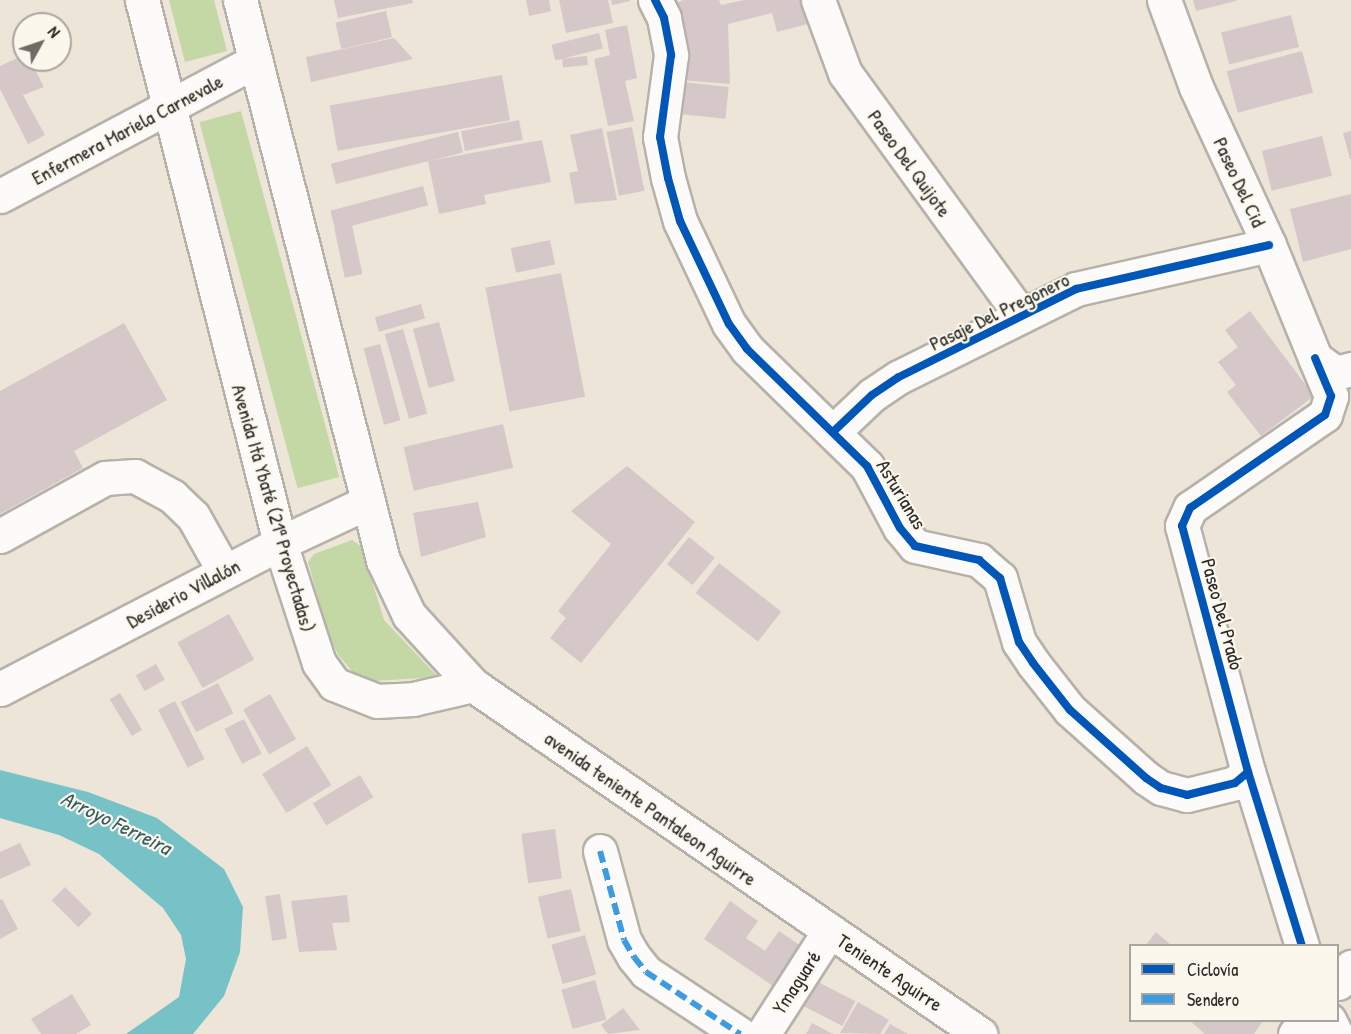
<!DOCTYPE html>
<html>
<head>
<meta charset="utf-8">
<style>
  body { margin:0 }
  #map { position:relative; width:1351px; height:1034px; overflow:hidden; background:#ece5d8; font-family:"Patrick Hand",sans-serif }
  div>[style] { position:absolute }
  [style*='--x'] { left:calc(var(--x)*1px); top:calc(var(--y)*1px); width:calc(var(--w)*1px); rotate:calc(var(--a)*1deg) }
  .green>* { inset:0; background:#c3d8a5; transform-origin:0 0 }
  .water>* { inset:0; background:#77c2c7 }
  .building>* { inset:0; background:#d6c8c8; transform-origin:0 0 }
  .roads { filter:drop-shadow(2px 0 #b6b2aa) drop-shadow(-2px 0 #b6b2aa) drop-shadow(0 2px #b6b2aa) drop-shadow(0 -2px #b6b2aa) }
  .minor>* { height:33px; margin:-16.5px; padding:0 16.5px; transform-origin:16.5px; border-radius:16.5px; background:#fcfbf9 }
  .major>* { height:33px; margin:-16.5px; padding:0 16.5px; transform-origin:16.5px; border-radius:16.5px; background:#fcfbf9 }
  .quiet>* { height:6px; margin-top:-3px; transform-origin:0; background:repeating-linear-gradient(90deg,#3d9ce1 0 12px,transparent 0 18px) }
  .cycleway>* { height:8px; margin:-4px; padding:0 4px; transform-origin:4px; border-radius:4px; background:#0057b8 }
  span { translate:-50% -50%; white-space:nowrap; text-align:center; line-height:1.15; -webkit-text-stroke:4.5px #fbf7ec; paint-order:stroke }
  .street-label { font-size:20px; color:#2b2b2b }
  .water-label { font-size:21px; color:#345b5f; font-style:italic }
  .legend { position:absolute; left:1129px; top:944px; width:210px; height:78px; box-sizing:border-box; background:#fbf7ec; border:2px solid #a8a59f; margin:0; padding:8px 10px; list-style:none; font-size:18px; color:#2b2b2b }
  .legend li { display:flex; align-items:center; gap:12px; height:30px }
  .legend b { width:30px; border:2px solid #a8a59f }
  .north { position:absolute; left:12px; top:12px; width:60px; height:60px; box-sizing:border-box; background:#fbf7ec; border:2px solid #a8a59f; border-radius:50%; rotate:50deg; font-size:16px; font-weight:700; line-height:24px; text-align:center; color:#2b2b2b }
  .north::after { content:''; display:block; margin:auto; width:21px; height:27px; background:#6f6c68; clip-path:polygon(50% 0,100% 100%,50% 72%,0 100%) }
</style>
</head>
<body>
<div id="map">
  <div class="green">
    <div style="clip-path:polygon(169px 0,214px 0,227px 51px,185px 62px)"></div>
    <div style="left:241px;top:111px;width:379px;height:43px;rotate:75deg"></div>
    <div style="clip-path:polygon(352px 540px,361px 546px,384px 620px,438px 677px,374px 681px,353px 672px,339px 656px,329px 637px,308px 562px,314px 554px)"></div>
  </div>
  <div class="water">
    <div style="clip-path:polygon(0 770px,88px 792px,157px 818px,224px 869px,243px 907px,240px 952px,224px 996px,193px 1034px,126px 1034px,179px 997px,186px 959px,181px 935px,163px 908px,99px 854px,59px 835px,0 818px)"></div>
  </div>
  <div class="building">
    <div style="clip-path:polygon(334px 0,412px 0,413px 3px,338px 18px)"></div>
    <div style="clip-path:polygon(526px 0,549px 0,551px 11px,529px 16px)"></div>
    <div style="clip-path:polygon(559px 0,608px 0,613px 23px,566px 33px)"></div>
    <div style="clip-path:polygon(611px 0,630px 0,630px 1px,612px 5px)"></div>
    <div style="clip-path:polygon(683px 0,719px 0,721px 5px,744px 0,805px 0,811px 23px,777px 32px,772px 13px,728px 24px,730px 84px,680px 80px,675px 4px)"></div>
    <div style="clip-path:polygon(1193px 0,1236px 0,1236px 1px,1196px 11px)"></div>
    <div style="left:386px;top:11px;width:27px;height:52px;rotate:77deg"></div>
    <div style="left:1291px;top:15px;width:33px;height:72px;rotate:76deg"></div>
    <div style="clip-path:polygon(627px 25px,637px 78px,625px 81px,634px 121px,608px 126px,594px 59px,610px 55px,605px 30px)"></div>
    <div style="left:599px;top:33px;width:16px;height:49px;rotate:76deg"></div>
    <div style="clip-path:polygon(394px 38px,413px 59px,311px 82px,306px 57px)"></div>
    <div style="left:1302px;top:51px;width:43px;height:78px;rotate:75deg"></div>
    <div style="clip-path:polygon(24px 55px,24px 60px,30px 60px,44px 87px,23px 95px,45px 135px,28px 144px,0 89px,0 66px)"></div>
    <div style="left:587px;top:56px;width:9px;height:25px;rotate:84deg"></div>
    <div style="left:502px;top:75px;width:46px;height:175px;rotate:80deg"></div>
    <div style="left:681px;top:82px;width:48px;height:32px;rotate:6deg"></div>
    <div style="left:519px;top:120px;width:20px;height:59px;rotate:79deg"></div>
    <div style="left:632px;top:127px;width:65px;height:26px;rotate:79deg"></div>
    <div style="clip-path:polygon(602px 128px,617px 200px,575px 204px,569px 173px,578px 171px,570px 135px)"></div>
    <div style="clip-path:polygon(1351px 131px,1351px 159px,1350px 159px,1343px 133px)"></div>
    <div style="left:458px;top:132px;width:21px;height:131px;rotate:76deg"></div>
    <div style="left:1322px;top:136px;width:41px;height:62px;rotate:76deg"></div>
    <div style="clip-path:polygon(542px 140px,551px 182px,484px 195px,486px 204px,439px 214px,428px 161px)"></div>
    <div style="left:423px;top:186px;width:20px;height:96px;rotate:75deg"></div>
    <div style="clip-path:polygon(1351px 194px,1351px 249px,1303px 262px,1290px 209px)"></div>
    <div style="left:352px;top:225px;width:50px;height:18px;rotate:78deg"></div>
    <div style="left:550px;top:240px;width:25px;height:40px;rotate:78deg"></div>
    <div style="left:561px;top:273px;width:126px;height:77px;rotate:79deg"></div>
    <div style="left:421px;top:304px;width:15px;height:48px;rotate:74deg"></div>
    <div style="clip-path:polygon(1250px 311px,1314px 396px,1261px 436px,1227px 392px,1236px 385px,1218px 362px,1238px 347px,1225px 330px)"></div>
    <div style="left:439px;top:322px;width:61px;height:27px;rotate:75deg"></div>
    <div style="clip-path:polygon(124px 323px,167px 400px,74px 451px,83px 468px,0 514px,0 391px)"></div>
    <div style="left:403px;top:329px;width:88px;height:19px;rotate:74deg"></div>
    <div style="left:380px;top:344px;width:79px;height:17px;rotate:75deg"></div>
    <div style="left:503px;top:424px;width:45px;height:102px;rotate:77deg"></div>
    <div style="clip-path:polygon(627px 466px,695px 522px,581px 663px,550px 638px,566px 618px,558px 611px,611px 544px,571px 511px)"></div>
    <div style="clip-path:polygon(478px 502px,486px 537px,421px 557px,413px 513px)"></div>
    <div style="left:689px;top:537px;width:33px;height:35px;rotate:39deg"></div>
    <div style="left:719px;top:563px;width:79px;height:38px;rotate:38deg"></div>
    <div style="left:229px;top:614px;width:52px;height:59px;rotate:61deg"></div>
    <div style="left:156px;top:664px;width:18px;height:23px;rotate:61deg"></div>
    <div style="left:218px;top:683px;width:34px;height:42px;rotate:63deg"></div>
    <div style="left:120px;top:693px;width:43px;height:12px;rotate:59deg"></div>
    <div style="left:270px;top:694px;width:52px;height:31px;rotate:60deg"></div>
    <div style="left:175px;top:701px;width:65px;height:19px;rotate:63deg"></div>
    <div style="left:244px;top:719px;width:39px;height:22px;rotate:63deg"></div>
    <div style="left:307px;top:746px;width:46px;height:53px;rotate:58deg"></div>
    <div style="left:360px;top:775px;width:26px;height:55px;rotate:59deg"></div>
    <div style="left:555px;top:829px;width:50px;height:34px;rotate:82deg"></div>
    <div style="clip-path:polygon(20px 843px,31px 865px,0 879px,0 852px)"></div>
    <div style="left:65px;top:887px;width:38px;height:19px;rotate:45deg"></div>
    <div style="left:571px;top:889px;width:43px;height:34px;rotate:77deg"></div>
    <div style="left:280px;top:894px;width:45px;height:15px;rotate:81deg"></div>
    <div style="clip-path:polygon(347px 895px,350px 922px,332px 923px,337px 950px,299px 952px,291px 901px)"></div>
    <div style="clip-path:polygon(2px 899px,18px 929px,0 939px,0 900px)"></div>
    <div style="clip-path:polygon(730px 901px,758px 921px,746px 938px,765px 951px,779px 931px,801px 946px,773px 986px,704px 939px)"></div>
    <div style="clip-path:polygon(1156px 932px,1172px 946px,1145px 946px)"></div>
    <div style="left:585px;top:935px;width:41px;height:35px;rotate:74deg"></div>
    <div style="left:595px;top:980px;width:41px;height:35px;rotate:74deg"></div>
    <div style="left:816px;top:981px;width:44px;height:28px;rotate:27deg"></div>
    <div style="clip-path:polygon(72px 994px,91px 1025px,76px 1034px,41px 1034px,31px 1019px)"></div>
    <div style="clip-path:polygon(858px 1002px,889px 1020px,880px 1034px,840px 1033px)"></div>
    <div style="clip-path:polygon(623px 1008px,640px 1030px,608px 1034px,601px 1025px)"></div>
    <div style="clip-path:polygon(1189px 1020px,1261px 1020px,1262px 1022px,1254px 1034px,1205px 1034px)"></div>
    <div style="clip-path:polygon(812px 1023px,833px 1034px,806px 1034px)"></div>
    <div style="clip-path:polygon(890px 1024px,908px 1034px,884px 1034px)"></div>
  </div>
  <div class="roads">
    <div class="minor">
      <div style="--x:655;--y:0;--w:20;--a:63"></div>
      <div style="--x:664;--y:18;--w:38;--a:79"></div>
      <div style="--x:671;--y:55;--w:83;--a:97.6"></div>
      <div style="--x:660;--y:137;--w:42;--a:79"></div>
      <div style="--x:668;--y:178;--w:45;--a:74.4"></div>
      <div style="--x:680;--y:221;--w:114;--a:64.6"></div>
      <div style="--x:729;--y:324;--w:31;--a:54"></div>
      <div style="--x:747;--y:349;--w:168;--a:44.3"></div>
      <div style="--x:867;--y:466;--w:70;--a:62"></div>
      <div style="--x:900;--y:528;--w:23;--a:50"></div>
      <div style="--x:915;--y:546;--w:66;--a:12.3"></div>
      <div style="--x:979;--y:560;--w:28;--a:41"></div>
      <div style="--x:1000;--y:578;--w:67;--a:73.5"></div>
      <div style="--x:1019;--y:642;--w:25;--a:56"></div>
      <div style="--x:1033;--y:663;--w:60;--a:51.8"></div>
      <div style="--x:1070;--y:710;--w:102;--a:41.8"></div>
      <div style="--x:1146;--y:778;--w:18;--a:34"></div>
      <div style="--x:1161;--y:788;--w:27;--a:15"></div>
      <div style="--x:1187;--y:795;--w:49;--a:-14"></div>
      <div style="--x:1235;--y:783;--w:17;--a:-40"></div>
      <div style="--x:818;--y:0;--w:78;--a:69.7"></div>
      <div style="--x:845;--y:73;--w:299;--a:54"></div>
      <div style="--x:1164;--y:0;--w:93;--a:69.8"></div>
      <div style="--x:1196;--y:87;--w:174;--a:65.2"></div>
      <div style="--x:1269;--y:245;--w:122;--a:67.8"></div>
      <div style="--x:1315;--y:358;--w:26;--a:36"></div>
      <div style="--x:1336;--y:373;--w:16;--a:-15"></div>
      <div style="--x:0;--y:196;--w:289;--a:-27.9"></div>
      <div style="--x:834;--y:431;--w:52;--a:-43.5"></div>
      <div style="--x:872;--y:395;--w:32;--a:-34"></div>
      <div style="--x:899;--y:377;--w:198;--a:-26.4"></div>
      <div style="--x:1076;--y:289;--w:198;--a:-12.8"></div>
      <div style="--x:0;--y:536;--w:120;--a:-28.9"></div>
      <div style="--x:105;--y:478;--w:30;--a:-4"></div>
      <div style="--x:135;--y:476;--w:42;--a:28.4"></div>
      <div style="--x:172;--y:496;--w:29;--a:44"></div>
      <div style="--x:193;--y:516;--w:63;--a:60.6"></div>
      <div style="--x:0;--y:689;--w:316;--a:-27.5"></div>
      <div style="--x:280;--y:543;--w:97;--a:-25"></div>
      <div style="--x:600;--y:851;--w:92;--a:74.9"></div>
      <div style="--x:624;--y:940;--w:20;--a:60"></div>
      <div style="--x:634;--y:957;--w:19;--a:51"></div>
      <div style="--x:646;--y:972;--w:113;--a:33.4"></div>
      <div style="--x:1302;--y:946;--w:182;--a:-107.2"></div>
      <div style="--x:1248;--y:772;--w:255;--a:-105"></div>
      <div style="--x:1182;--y:526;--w:20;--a:-66"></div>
      <div style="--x:1190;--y:508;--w:164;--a:-34.6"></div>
      <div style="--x:1325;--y:415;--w:20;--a:-72"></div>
      <div style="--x:1331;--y:396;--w:41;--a:-112.8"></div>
      <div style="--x:1329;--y:1020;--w:16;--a:63"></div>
      <div style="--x:763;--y:1034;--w:122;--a:-57.3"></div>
    </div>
    <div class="major">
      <div style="--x:142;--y:0;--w:560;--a:75.74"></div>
      <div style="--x:280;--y:543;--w:126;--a:72"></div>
      <div style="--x:319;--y:663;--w:26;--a:54"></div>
      <div style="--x:334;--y:684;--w:46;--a:21.6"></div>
      <div style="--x:377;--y:701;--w:36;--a:-3"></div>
      <div style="--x:413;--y:699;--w:62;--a:-13.1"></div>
      <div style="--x:240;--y:0;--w:578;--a:75.68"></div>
      <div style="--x:383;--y:560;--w:61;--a:64.7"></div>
      <div style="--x:409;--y:615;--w:95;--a:47.6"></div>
      <div style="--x:473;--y:685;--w:616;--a:34.54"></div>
      <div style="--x:1338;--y:983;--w:21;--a:-51"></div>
      <div style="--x:1295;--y:1034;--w:18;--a:-49"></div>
    </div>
  </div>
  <div class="quiet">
    <div style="--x:600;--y:851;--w:92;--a:74.9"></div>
    <div style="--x:624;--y:940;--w:20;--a:60"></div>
    <div style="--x:634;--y:957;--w:19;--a:51"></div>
    <div style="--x:646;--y:972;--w:113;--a:33.4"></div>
  </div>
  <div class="cycleway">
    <div style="--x:655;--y:0;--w:20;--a:63"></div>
    <div style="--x:664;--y:18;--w:38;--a:79"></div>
    <div style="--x:671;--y:55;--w:83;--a:97.6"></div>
    <div style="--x:660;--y:137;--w:42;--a:79"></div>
    <div style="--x:668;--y:178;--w:45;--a:74.4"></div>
    <div style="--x:680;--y:221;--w:114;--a:64.6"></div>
    <div style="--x:729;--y:324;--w:31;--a:54"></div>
    <div style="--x:747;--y:349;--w:168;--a:44.3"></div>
    <div style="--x:867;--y:466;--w:70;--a:62"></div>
    <div style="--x:900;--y:528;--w:23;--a:50"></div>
    <div style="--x:915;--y:546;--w:66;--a:12.3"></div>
    <div style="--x:979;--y:560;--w:28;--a:41"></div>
    <div style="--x:1000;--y:578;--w:67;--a:73.5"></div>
    <div style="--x:1019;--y:642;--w:25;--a:56"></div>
    <div style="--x:1033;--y:663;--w:60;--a:51.8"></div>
    <div style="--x:1070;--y:710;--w:102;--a:41.8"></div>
    <div style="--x:1146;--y:778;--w:18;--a:34"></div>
    <div style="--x:1161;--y:788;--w:27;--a:15"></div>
    <div style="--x:1187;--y:795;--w:49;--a:-14"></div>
    <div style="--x:1235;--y:783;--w:17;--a:-40"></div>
    <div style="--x:834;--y:431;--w:52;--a:-43.5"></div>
    <div style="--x:872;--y:395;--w:32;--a:-34"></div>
    <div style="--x:899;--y:377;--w:198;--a:-26.4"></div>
    <div style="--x:1076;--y:289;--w:198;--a:-12.8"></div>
    <div style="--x:1302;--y:946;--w:182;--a:-107.2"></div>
    <div style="--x:1248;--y:772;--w:255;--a:-105"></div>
    <div style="--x:1182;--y:526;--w:20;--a:-66"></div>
    <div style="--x:1190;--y:508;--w:164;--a:-34.6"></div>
    <div style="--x:1325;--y:415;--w:20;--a:-72"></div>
    <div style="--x:1331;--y:396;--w:41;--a:-112.8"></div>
  </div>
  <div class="street-label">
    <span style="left:127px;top:129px;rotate:-28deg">Enfermera Mariela Carnevale</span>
    <span style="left:910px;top:163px;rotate:54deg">Paseo Del Quijote</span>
    <span style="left:1240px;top:182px;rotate:65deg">Paseo Del Cid</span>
    <span style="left:999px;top:311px;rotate:-26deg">Pasaje Del Pregonero</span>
    <span style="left:902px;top:494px;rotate:59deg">Asturianas</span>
    <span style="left:274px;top:508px;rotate:74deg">Avenida Itá Ybaté (21ª Proyectadas)</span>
    <span style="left:183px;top:593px;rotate:-28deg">Desiderio Villalón</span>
    <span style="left:1223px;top:614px;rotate:75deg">Paseo Del Prado</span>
    <span style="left:651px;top:808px;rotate:35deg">avenida teniente Pantaleon Aguirre</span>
    <span style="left:890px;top:972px;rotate:34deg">Teniente Aguirre</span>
    <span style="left:796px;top:982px;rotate:-57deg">Ymaguaré</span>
  </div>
  <div class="water-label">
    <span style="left:116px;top:823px;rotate:26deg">Arroyo Ferreira</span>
  </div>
  <ul class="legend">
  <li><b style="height:8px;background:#0057b8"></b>Ciclovía</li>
  <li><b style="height:8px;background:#3d9ce1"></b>Sendero</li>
  </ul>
  <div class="north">N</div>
</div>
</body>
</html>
